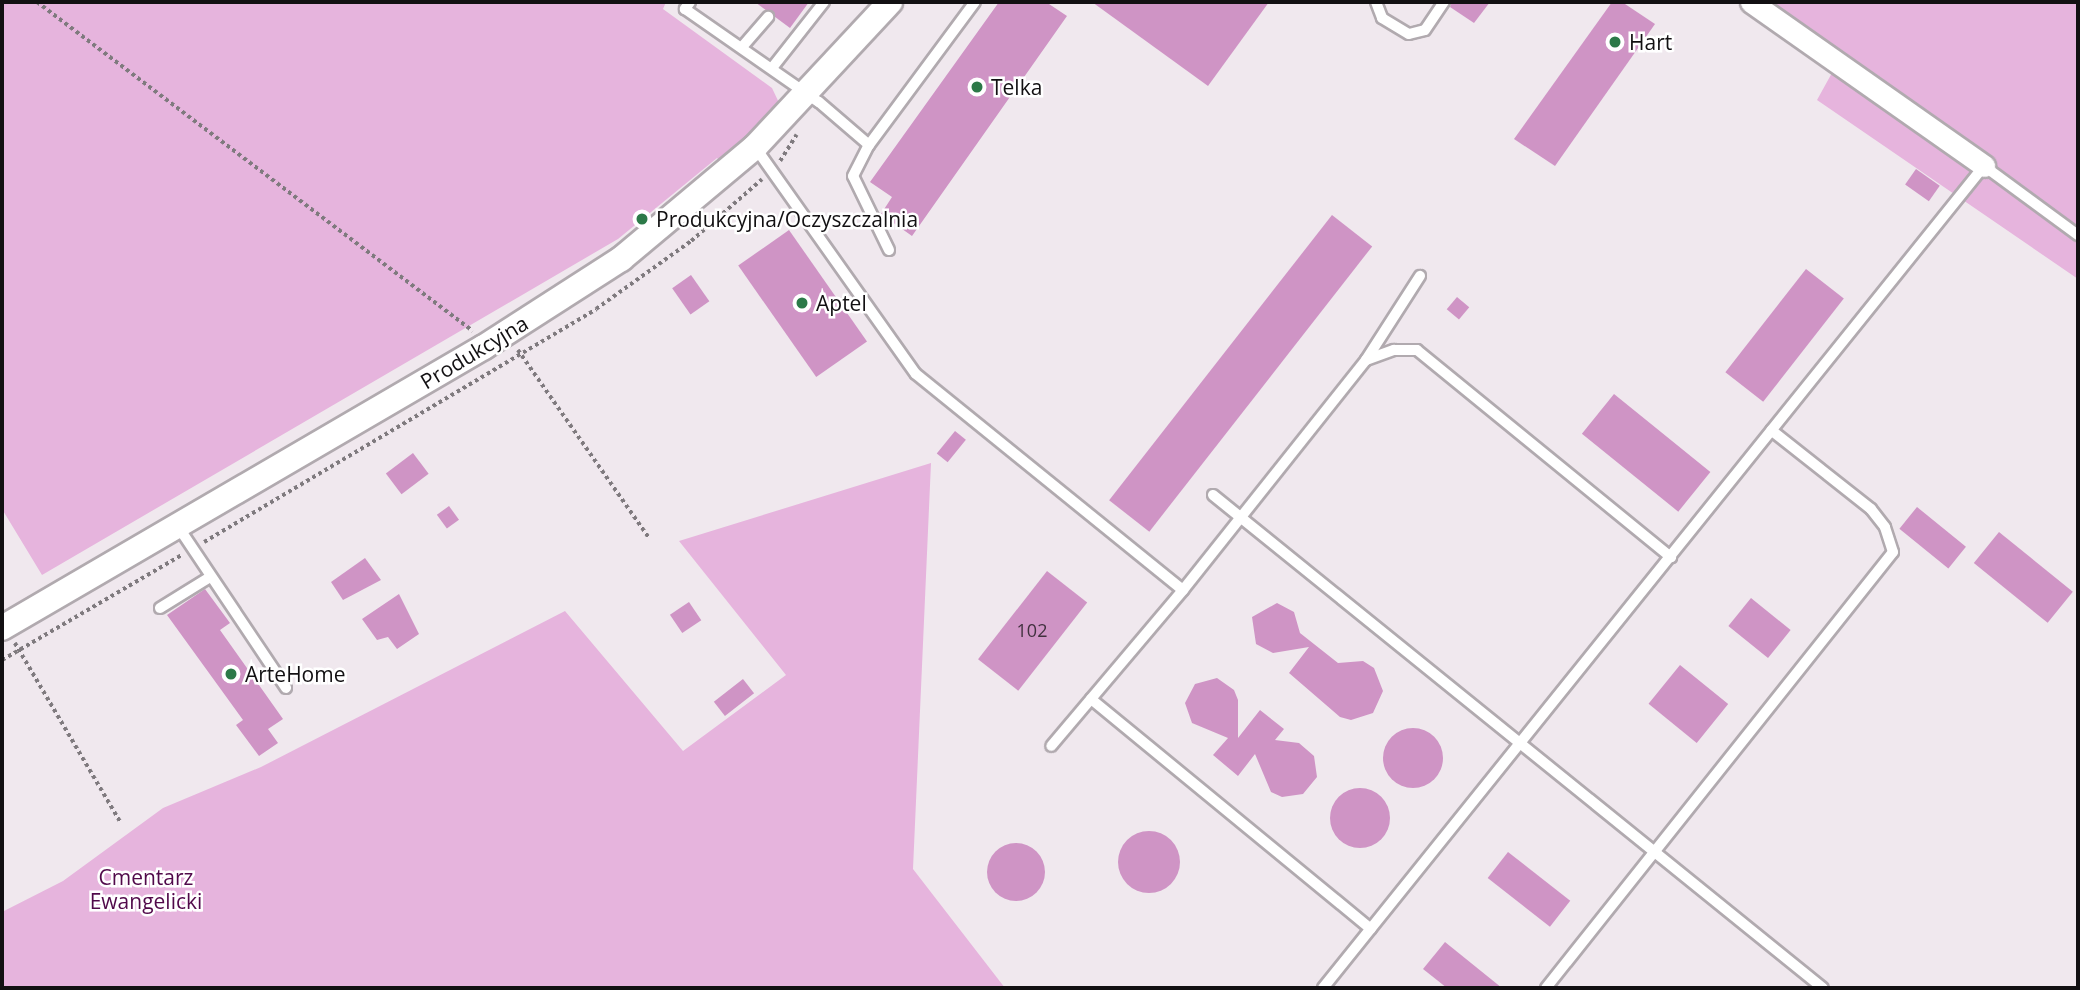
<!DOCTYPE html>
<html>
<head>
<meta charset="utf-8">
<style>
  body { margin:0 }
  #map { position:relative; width:2080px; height:990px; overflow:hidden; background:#f0e8ee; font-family:"Open Sans",sans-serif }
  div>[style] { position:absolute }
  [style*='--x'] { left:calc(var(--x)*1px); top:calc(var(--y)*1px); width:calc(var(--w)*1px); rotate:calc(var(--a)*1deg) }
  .green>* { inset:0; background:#e6b4dd }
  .building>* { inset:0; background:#cf94c5; transform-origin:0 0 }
  .round { border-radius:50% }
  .path>* { height:3.5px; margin-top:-1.75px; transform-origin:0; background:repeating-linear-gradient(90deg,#7f7a7e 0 3.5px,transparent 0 7px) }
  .roads { filter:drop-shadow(2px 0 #b1aaaf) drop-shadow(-2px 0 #b1aaaf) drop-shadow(0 2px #b1aaaf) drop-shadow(0 -2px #b1aaaf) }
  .service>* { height:10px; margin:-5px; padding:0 5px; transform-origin:5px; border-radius:5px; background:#fff }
  .minor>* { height:21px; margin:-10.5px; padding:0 10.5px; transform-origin:10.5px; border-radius:10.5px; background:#fff }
  .tertiary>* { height:24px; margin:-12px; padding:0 12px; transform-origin:12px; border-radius:12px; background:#fff }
  .dots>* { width:19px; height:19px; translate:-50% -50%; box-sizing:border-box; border:4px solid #fff; border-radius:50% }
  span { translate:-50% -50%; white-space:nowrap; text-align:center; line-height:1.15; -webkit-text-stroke:5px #fff; paint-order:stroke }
  .number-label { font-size:18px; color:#41313f }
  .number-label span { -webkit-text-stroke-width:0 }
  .poi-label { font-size:21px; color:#121012 }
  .left { translate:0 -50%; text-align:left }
  .street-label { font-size:21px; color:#121012 }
  .park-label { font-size:21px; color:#51094a }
  .frame { position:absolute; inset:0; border:4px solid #121012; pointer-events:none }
</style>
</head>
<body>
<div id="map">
  <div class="green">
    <div style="clip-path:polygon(2px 2px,666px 2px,663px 9px,772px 88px,781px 107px,721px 162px,717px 158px,618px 239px,42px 575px,2px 509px)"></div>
    <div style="clip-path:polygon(1752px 2px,2078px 2px,2078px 279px,1817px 100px,1838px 62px)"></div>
    <div style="clip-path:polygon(931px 463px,913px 869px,1005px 988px,2px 988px,2px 912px,63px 881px,163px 808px,261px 767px,565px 611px,683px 751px,786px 675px,679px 541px)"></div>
  </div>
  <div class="building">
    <div style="clip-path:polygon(755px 2px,809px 2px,790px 28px)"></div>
    <div style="clip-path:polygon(999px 2px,1046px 2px,1067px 16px,912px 236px,881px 214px,892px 197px,870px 182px)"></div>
    <div style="clip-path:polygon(1092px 2px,1269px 2px,1208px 86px)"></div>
    <div style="clip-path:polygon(1452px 2px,1490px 2px,1474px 23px,1450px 7px)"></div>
    <div style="clip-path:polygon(1612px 2px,1622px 2px,1655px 24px,1555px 166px,1514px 139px)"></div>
    <div style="left:1916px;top:169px;width:29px;height:19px;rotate:35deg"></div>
    <div style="left:1332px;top:215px;width:51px;height:362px;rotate:38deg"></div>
    <div style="left:789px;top:230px;width:136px;height:62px;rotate:55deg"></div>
    <div style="left:1806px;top:269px;width:48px;height:131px;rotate:38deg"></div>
    <div style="left:691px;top:275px;width:32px;height:23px;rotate:55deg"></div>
    <div style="left:1457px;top:297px;width:16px;height:16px;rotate:40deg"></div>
    <div style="left:1614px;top:394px;width:124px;height:51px;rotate:39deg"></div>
    <div style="left:955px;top:431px;width:14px;height:29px;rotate:39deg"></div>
    <div style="left:413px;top:453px;width:26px;height:34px;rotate:53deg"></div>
    <div style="left:449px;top:506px;width:17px;height:15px;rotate:54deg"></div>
    <div style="left:1917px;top:507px;width:63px;height:28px;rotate:39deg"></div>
    <div style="left:1999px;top:532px;width:95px;height:40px;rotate:39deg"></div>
    <div style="clip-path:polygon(365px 558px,381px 580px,343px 600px,331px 582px)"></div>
    <div style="left:1047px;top:571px;width:51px;height:112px;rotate:38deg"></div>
    <div style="clip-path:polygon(205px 589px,230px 623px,220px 630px,283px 719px,268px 729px,278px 743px,259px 756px,236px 725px,243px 720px,167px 615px)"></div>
    <div style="clip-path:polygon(399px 594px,419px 634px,397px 649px,388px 637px,377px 640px,362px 619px)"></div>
    <div style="left:1751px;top:598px;width:51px;height:36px;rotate:39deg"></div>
    <div style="left:689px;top:602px;width:22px;height:23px;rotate:56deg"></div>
    <div style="clip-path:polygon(1277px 603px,1294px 612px,1300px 633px,1338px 663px,1363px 661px,1374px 668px,1383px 691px,1373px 713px,1351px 720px,1340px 717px,1289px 673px,1309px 647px,1273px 653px,1256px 644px,1252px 617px)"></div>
    <div style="left:1680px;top:665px;width:62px;height:50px;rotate:39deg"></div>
    <div style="clip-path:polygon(1217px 678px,1234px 690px,1238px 700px,1238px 738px,1260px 710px,1284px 729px,1275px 740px,1299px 743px,1314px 756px,1317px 777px,1303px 794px,1282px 797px,1271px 792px,1255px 754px,1238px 776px,1213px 755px,1228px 738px,1192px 723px,1185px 703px,1195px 684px)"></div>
    <div style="left:743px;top:679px;width:18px;height:37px;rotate:52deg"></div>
    <div class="round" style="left:1383px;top:728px;width:60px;height:60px"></div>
    <div class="round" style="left:1330px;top:788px;width:60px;height:60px"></div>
    <div class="round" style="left:1118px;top:831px;width:62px;height:62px"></div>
    <div class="round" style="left:987px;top:843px;width:58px;height:58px"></div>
    <div style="left:1508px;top:852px;width:79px;height:33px;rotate:38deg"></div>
    <div style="clip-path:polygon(1445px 942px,1502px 988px,1447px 988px,1423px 969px)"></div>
  </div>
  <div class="path">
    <div style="--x:37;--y:2;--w:546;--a:37.04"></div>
    <div style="--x:780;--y:161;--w:31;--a:-58"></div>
    <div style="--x:518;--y:350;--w:229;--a:55.1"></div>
    <div style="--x:204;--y:542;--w:456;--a:-30.7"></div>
    <div style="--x:596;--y:309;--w:117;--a:-35.6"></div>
    <div style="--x:691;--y:241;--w:94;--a:-41.1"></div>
    <div style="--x:15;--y:643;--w:207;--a:59.5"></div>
    <div style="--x:2;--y:660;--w:208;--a:-30.3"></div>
  </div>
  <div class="roads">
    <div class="service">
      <div style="--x:690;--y:2;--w:9;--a:126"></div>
      <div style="--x:685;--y:9;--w:163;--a:34.8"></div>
      <div style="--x:819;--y:102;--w:66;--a:40.7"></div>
      <div style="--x:1376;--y:2;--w:17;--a:69"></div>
      <div style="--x:1382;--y:18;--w:31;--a:31"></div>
      <div style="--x:1409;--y:34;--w:16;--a:-14"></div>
      <div style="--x:1425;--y:30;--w:34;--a:-56"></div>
      <div style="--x:742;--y:47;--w:40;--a:-49"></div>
      <div style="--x:772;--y:68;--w:84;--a:-51.8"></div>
      <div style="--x:755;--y:147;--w:278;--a:54.7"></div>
      <div style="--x:916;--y:374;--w:343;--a:39"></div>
      <div style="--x:1183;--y:590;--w:204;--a:130.2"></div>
      <div style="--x:889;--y:250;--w:82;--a:-115.9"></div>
      <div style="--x:853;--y:176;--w:35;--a:-63"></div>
      <div style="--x:869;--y:145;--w:178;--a:-53.5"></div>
      <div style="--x:1366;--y:360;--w:30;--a:-20"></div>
      <div style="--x:1394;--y:350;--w:23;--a:0"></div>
      <div style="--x:1417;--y:350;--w:328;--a:39.2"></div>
      <div style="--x:1213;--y:495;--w:784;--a:38.95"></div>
      <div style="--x:177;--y:525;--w:196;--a:56.2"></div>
      <div style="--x:1183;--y:590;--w:294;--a:-51.5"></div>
      <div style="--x:1366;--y:360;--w:100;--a:-57.3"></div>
      <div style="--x:160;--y:608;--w:59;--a:-31.8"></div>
      <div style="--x:1091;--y:699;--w:362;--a:39.4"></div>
      <div style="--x:1323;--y:988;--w:1055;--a:-51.2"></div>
      <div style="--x:1984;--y:166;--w:117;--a:36.3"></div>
      <div style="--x:1546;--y:988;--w:557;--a:-51.48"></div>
      <div style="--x:1893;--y:552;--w:26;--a:-108"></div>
      <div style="--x:1885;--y:527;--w:23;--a:-128"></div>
      <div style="--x:1871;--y:509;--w:127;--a:-141.7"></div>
    </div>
    <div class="minor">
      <div style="--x:1751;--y:2;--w:285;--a:35.1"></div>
    </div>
    <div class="tertiary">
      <div style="--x:2;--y:628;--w:558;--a:-30.24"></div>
      <div style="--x:484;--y:347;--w:163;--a:-32.7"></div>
      <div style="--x:621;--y:259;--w:175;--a:-39.9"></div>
      <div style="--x:755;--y:147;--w:198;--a:-47"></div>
    </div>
  </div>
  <div class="dots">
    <div style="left:1615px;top:42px;background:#2c7948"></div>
    <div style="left:977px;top:87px;background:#2c7948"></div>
    <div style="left:642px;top:219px;background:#2c7948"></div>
    <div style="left:802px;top:303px;background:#2c7948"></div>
    <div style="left:231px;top:674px;background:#2c7948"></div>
  </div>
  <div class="number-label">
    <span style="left:1032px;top:630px">102</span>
  </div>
  <div class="poi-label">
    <span class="left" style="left:1629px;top:42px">Hart</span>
    <span class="left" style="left:991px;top:87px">Telka</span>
    <span class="left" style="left:656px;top:219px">Produkcyjna/Oczyszczalnia</span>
    <span class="left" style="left:816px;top:303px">Aptel</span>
    <span class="left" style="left:245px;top:674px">ArteHome</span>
  </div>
  <div class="street-label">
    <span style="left:474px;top:352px;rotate:-31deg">Produkcyjna</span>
  </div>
  <div class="park-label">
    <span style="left:146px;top:889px">Cmentarz<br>Ewangelicki</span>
  </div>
  <div class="frame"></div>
</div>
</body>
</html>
